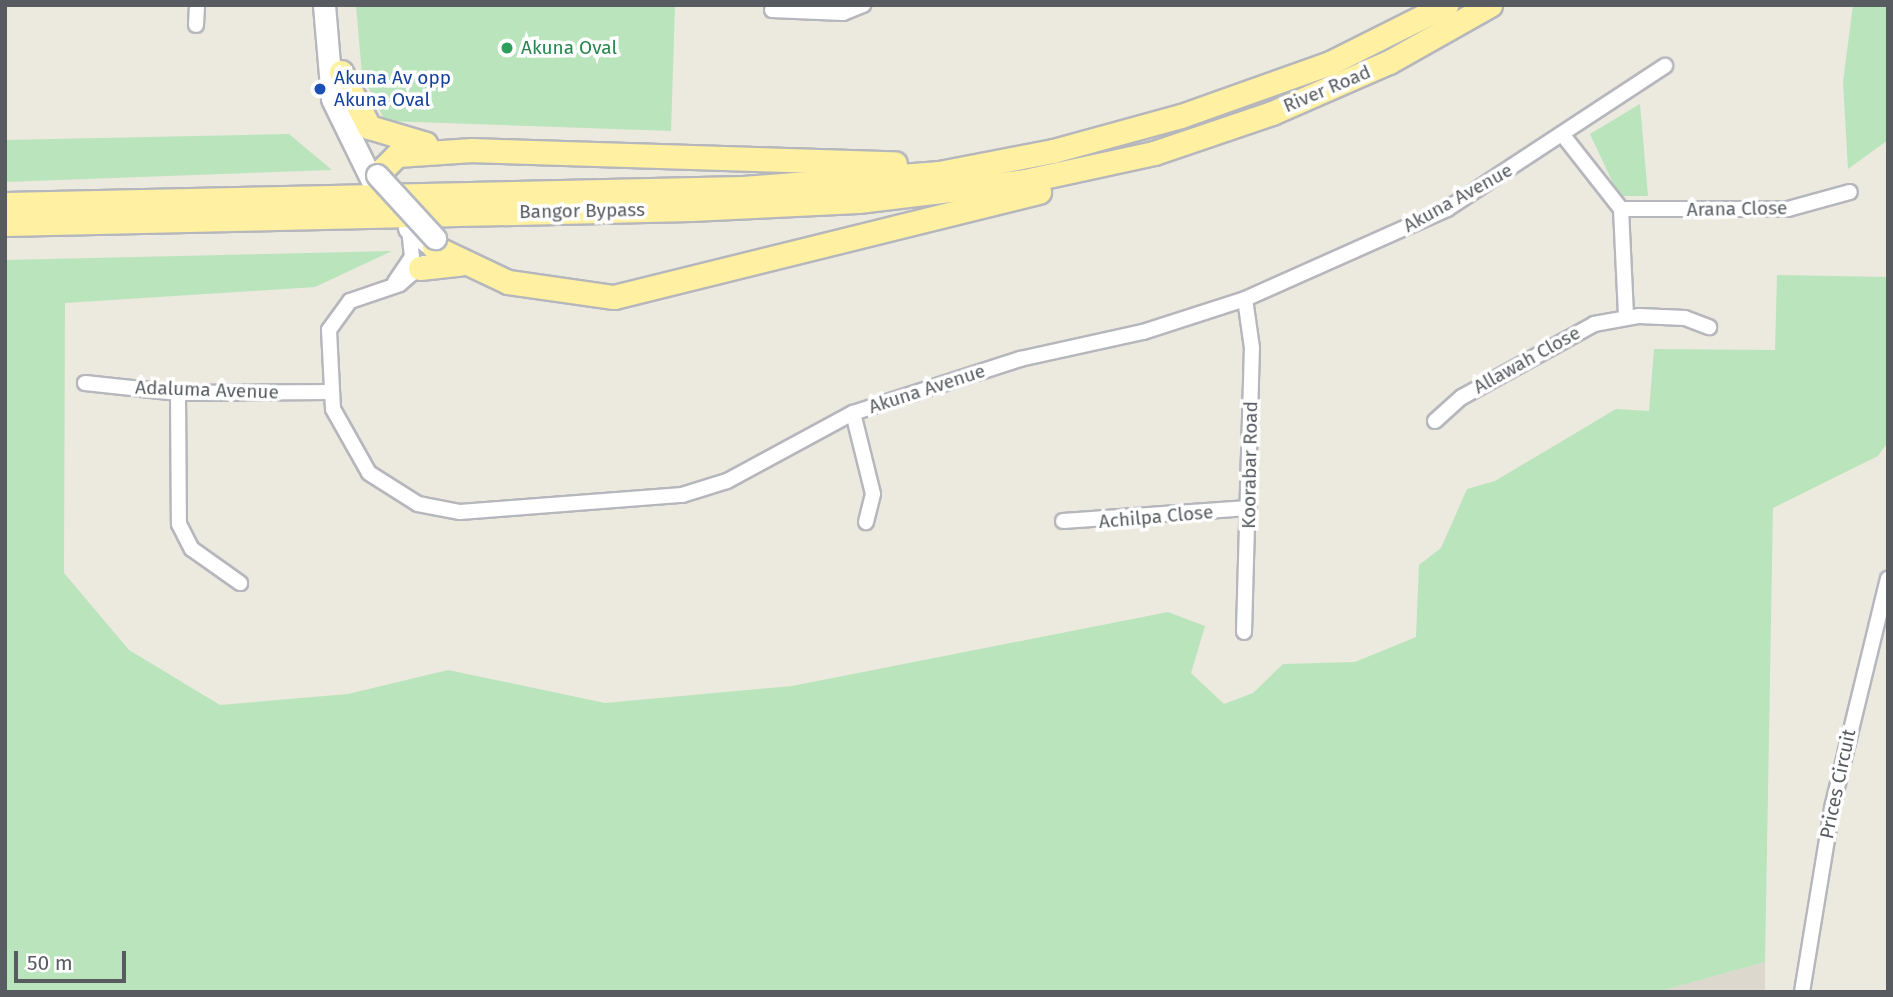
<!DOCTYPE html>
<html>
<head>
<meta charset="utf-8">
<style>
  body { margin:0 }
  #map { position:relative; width:1893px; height:997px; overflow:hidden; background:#ece9df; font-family:"Fira Sans",sans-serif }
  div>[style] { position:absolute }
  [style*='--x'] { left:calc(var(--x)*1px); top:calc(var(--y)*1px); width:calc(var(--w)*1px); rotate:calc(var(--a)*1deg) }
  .education>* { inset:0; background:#dcd8ce }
  .green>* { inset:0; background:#bae4bb }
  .roads { filter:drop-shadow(2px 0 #b5b7bd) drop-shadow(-2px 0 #b5b7bd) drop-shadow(0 2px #b5b7bd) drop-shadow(0 -2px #b5b7bd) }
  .minor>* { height:14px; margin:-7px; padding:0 7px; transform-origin:7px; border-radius:7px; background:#fff }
  .secondary>* { height:21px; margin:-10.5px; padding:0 10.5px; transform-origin:10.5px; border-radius:10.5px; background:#fff }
  .primary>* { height:23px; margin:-11.5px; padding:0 11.5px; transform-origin:11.5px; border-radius:11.5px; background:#fff1a1 }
  .bridges { filter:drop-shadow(2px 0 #b5b9bf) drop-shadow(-2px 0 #b5b9bf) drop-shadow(0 2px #b5b9bf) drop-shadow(0 -2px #b5b9bf) }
  .secondary-bridge>* { height:21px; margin:-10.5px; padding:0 10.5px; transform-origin:10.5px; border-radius:10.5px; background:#fff }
  .dots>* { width:19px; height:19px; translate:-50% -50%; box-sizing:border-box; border:4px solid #fff; border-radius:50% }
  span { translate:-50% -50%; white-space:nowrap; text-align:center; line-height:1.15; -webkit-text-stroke:7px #fff; paint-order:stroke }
  .leisure-label { font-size:19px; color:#27864d }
  .left { translate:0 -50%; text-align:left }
  .transit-label { font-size:19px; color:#164399 }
  .street-label { font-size:19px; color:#585c61 }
  .frame { position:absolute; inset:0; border:7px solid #585c61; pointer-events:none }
  .scale { position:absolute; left:14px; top:951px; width:112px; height:32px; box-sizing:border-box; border:4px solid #585c61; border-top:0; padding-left:9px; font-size:21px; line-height:24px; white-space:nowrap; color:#585c61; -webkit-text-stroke:5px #fff; paint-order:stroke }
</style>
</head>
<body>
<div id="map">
  <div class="education">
    <div style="clip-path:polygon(1765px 962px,1765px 992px,1657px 992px)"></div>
  </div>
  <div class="green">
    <div style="clip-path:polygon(356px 5px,675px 5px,671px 131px,385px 121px,362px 75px)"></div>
    <div style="clip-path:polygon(1853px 5px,1888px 5px,1888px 140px,1848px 169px,1843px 82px)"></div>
    <div style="clip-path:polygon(1640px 104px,1648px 196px,1619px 196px,1590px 134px)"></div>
    <div style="clip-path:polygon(289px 134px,332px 170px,5px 182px,5px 140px)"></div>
    <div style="clip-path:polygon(392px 251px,315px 287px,65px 303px,64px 573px,129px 650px,220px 705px,348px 694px,448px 670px,605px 703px,792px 686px,1168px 612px,1205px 626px,1191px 673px,1224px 704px,1253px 693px,1283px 664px,1355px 662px,1416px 637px,1419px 565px,1441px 548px,1467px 489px,1495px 481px,1616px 409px,1649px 411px,1654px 349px,1775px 350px,1777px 275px,1888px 277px,1888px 442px,1878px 456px,1773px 508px,1765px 962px,1657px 992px,5px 992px,5px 260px)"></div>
  </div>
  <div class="roads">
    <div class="minor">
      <div style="--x:772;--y:10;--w:71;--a:2.4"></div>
      <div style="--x:843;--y:13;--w:22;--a:-22"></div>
      <div style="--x:196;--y:25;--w:20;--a:-87"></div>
      <div style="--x:1562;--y:134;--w:95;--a:51.8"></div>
      <div style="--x:1621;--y:209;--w:106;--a:87.3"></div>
      <div style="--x:1621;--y:209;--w:167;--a:0"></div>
      <div style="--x:1788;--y:209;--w:64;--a:-15.3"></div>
      <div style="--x:424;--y:263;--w:32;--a:139"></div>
      <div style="--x:400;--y:284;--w:53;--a:161.2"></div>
      <div style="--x:350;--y:301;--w:36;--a:126"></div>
      <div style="--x:329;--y:330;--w:79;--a:87.1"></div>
      <div style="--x:333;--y:409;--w:73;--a:60.6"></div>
      <div style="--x:369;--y:473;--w:58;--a:32.3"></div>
      <div style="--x:418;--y:504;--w:43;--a:10.8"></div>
      <div style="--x:460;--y:512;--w:223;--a:-4.4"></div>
      <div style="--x:682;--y:495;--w:47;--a:-17.3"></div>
      <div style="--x:727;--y:481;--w:143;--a:-28.4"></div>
      <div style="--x:853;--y:413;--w:176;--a:-17.9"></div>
      <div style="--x:1020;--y:359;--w:126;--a:-12.4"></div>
      <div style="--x:1143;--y:332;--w:107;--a:-17.9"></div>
      <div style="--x:1245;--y:299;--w:221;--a:-24"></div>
      <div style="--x:1447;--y:209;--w:261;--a:-33.3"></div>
      <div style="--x:395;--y:282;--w:30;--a:-56"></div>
      <div style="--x:412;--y:257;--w:29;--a:-96"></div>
      <div style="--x:85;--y:383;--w:94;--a:6.1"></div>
      <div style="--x:178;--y:393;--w:152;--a:-0.4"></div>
      <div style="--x:178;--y:393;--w:131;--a:89.6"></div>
      <div style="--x:179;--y:524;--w:28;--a:63"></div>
      <div style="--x:192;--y:549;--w:59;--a:35.3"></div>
      <div style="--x:853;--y:413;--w:83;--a:76.1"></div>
      <div style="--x:873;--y:494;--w:29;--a:104"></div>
      <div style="--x:1435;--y:421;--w:36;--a:-42"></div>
      <div style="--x:1462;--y:397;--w:151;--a:-28.9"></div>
      <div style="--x:1594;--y:324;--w:46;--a:-10.1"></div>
      <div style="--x:1639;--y:316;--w:46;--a:2.5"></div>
      <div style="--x:1685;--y:318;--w:26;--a:21"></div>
      <div style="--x:1063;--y:521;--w:186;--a:-4"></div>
      <div style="--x:1244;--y:632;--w:284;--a:-88.4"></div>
      <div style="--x:1252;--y:348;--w:49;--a:-98.1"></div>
      <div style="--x:1802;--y:992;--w:186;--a:-80.7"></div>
      <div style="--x:1832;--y:808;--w:236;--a:-76.3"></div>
    </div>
    <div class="secondary">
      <div style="--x:324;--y:5;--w:94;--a:85.1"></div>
      <div style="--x:332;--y:99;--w:107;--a:63.9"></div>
      <div style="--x:409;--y:228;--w:31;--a:37"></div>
    </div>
    <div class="primary">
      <div style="--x:341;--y:72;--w:62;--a:63"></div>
      <div style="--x:369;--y:127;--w:59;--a:16.6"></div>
      <div style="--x:377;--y:175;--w:28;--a:-45"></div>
      <div style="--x:397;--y:155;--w:75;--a:-3.8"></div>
      <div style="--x:472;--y:150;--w:423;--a:1.8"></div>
      <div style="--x:5;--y:204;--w:738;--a:-1.24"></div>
      <div style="--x:743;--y:188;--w:197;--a:-4.4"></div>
      <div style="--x:939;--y:173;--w:116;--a:-10.9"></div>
      <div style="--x:1053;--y:151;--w:133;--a:-15.3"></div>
      <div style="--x:1181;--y:116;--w:158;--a:-19.6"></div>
      <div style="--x:1330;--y:63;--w:130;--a:-26.6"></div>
      <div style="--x:5;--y:224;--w:686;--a:-1.25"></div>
      <div style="--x:691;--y:209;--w:167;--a:-2.7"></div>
      <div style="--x:858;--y:201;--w:168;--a:-6.8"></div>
      <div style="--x:1025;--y:181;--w:132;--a:-12.2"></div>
      <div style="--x:1154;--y:153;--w:125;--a:-18.7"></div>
      <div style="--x:1272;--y:113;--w:128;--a:-23.6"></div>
      <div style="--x:1389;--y:62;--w:116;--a:-29.4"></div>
      <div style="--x:434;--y:247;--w:82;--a:25.3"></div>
      <div style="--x:508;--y:282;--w:107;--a:8.1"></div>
      <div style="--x:614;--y:297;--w:438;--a:-13.9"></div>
      <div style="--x:420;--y:268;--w:39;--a:-6"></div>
    </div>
  </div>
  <div class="bridges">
    <div class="secondary-bridge">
      <div style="--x:377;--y:175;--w:86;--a:47.4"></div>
    </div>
  </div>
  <div class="dots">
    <div style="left:507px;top:48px;background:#2e9e5b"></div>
    <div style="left:320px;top:89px;background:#1a4fb4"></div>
  </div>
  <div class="leisure-label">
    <span class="left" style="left:521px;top:48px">Akuna Oval</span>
  </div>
  <div class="transit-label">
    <span class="left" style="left:334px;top:89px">Akuna Av opp<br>Akuna Oval</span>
  </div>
  <div class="street-label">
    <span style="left:1327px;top:89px;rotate:-23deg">River Road</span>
    <span style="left:1458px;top:198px;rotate:-29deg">Akuna Avenue</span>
    <span style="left:1737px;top:209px;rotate:-1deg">Arana Close</span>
    <span style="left:582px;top:211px;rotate:-1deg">Bangor Bypass</span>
    <span style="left:1527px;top:360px;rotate:-29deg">Allawah Close</span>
    <span style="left:927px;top:389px;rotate:-18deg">Akuna Avenue</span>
    <span style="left:207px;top:390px;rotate:2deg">Adaluma Avenue</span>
    <span style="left:1250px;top:465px;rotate:-89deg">Koorabar Road</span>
    <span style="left:1156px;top:517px;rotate:-5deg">Achilpa Close</span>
    <span style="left:1838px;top:784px;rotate:-78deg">Prices Circuit</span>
  </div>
  <div class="frame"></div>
  <div class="scale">50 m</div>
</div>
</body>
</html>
